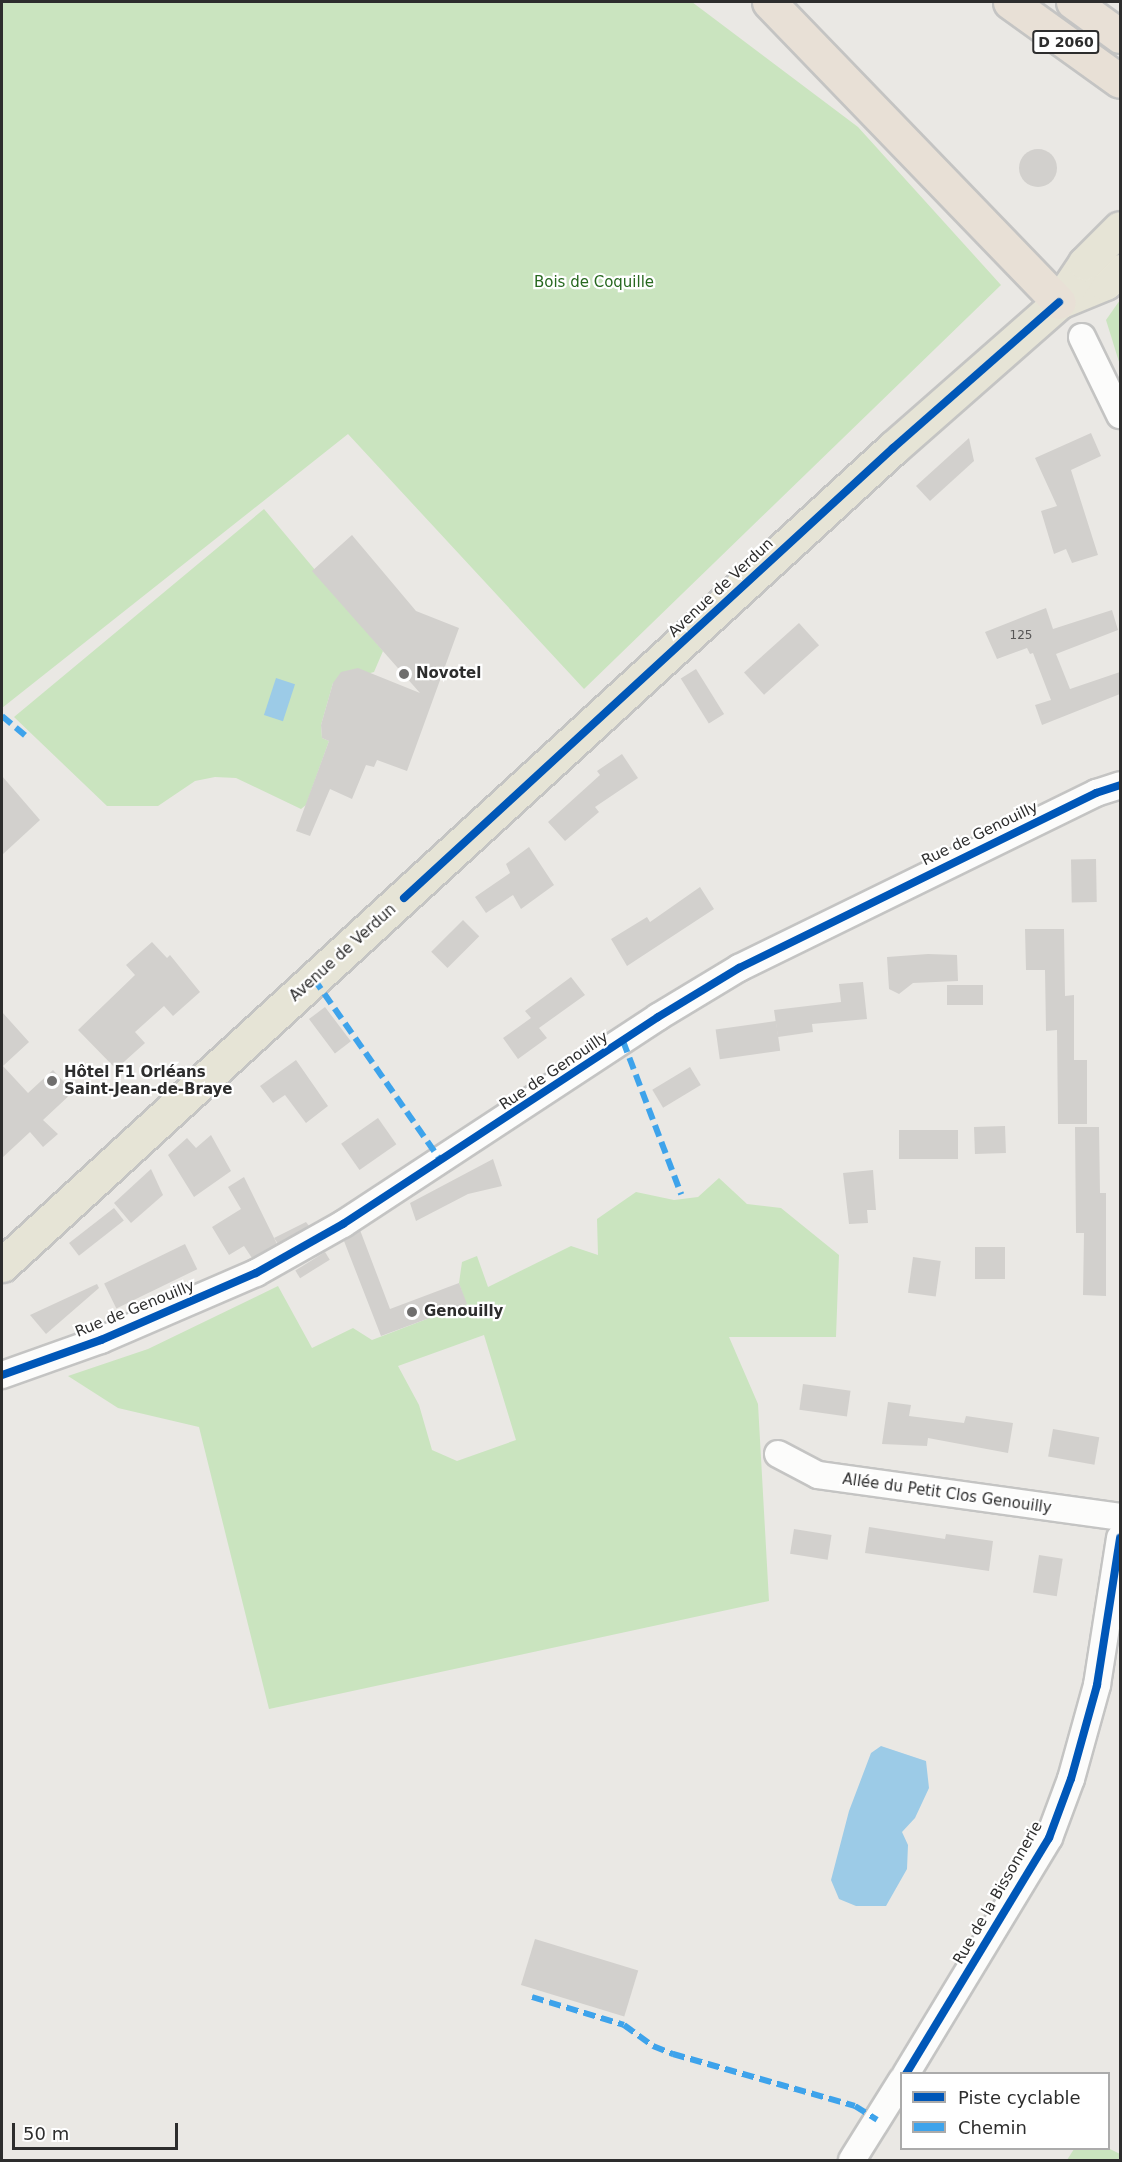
<!DOCTYPE html>
<html>
<head>
<meta charset="utf-8">
<style>
  body { margin:0 }
  #map { position:relative; width:1122px; height:2162px; overflow:hidden; background:#eae8e4; font-family:"DejaVu Sans",sans-serif }
  div>[style] { position:absolute }
  [style*='--x'] { left:calc(var(--x)*1px); top:calc(var(--y)*1px); width:calc(var(--w)*1px); rotate:calc(var(--a)*1deg) }
  .green>* { inset:0; background:#cae4bf }
  .water>* { inset:0; background:#9ccbe7; transform-origin:0 0 }
  .building>* { inset:0; background:#d2d0cd; transform-origin:0 0 }
  .round { border-radius:50% }
  .roads { filter:drop-shadow(2px 0 #c4c4c3) drop-shadow(-2px 0 #c4c4c3) drop-shadow(0 2px #c4c4c3) drop-shadow(0 -2px #c4c4c3) }
  .minor>* { height:26px; margin:-13px; padding:0 13px; transform-origin:13px; border-radius:13px; background:#fcfcfb }
  .major>* { height:33px; margin:-16.5px; padding:0 16.5px; transform-origin:16.5px; border-radius:16.5px; background:#e6e4d6 }
  .highway>* { height:33px; margin:-16.5px; padding:0 16.5px; transform-origin:16.5px; border-radius:16.5px; background:#e8e0d6 }
  .quiet>* { height:6px; margin-top:-3px; transform-origin:0; background:repeating-linear-gradient(90deg,#3ea3eb 0 12px,transparent 0 18px) }
  .cycleway>* { height:8px; margin:-4px; padding:0 4px; transform-origin:4px; border-radius:4px; background:#0057b8 }
  .dots>* { width:16px; height:16px; translate:-50% -50%; box-sizing:border-box; border:3px solid #fff; border-radius:50% }
  span { translate:-50% -50%; white-space:nowrap; text-align:center; line-height:1.15; -webkit-text-stroke:4.5px #fff; paint-order:stroke }
  .number-label { font-size:12px; color:#575656 }
  .number-label span { -webkit-text-stroke-width:0 }
  .shield-label span { padding:2px 4px; background:#fff; border:2px solid; border-radius:4px; -webkit-text-stroke-width:0 }
  .shield-label { font-size:14px; color:#2d2d2d; font-weight:700 }
  .park-label { font-size:15px; color:#27681f }
  .street-label { font-size:15px; color:#2d2d2d }
  .poi-label { font-size:15px; color:#2d2d2d; font-weight:700 }
  .left { translate:0 -50%; text-align:left }
  .frame { position:absolute; inset:0; border:3px solid #2d2d2d; pointer-events:none }
  .legend { position:absolute; left:900px; top:2072px; width:210px; height:78px; box-sizing:border-box; background:#fff; border:2px solid #ababab; margin:0; padding:8px 10px; list-style:none; font-size:18px; color:#2d2d2d }
  .legend li { display:flex; align-items:center; gap:12px; height:30px }
  .legend b { width:30px; border:2px solid #ababab }
  .scale { position:absolute; left:12px; top:2123px; width:166px; height:27px; box-sizing:border-box; border:3px solid #2d2d2d; border-top:0; padding-left:8px; font-size:18px; line-height:21px; white-space:nowrap; color:#2d2d2d; -webkit-text-stroke:4px #fff; paint-order:stroke }
</style>
</head>
<body>
<div id="map">
  <div class="green">
    <div style="clip-path:polygon(2px 2px,692px 2px,858px 127px,1001px 285px,584px 689px,348px 434px,2px 708px)"></div>
    <div style="clip-path:polygon(1120px 300px,1120px 365px,1106px 320px)"></div>
    <div style="clip-path:polygon(264px 509px,383px 651px,374px 672px,333px 683px,321px 725px,322px 738px,329px 741px,306px 805px,301px 809px,236px 778px,215px 777px,195px 781px,158px 806px,107px 806px,14px 717px)"></div>
    <div style="clip-path:polygon(evenodd,719px 1178px,747px 1204px,781px 1208px,839px 1255px,836px 1337px,729px 1337px,758px 1404px,769px 1601px,269px 1709px,199px 1427px,118px 1408px,68px 1376px,148px 1349px,278px 1286px,312px 1348px,353px 1328px,372px 1340px,466px 1304px,459px 1283px,462px 1262px,477px 1256px,488px 1287px,571px 1246px,598px 1255px,597px 1219px,636px 1192px,674px 1200px,698px 1197px,719px 1178px,484px 1335px,516px 1440px,457px 1461px,432px 1450px,419px 1405px,398px 1366px,484px 1335px)"></div>
    <div style="clip-path:polygon(1108px 2148px,1120px 2154px,1120px 2160px,1067px 2160px,1074px 2149px)"></div>
  </div>
  <div class="water">
    <div style="left:276px;top:678px;width:20px;height:39px;rotate:18deg"></div>
    <div style="clip-path:polygon(881px 1746px,926px 1761px,929px 1788px,915px 1818px,902px 1832px,908px 1845px,907px 1869px,886px 1906px,856px 1906px,839px 1899px,831px 1880px,849px 1811px,871px 1753px)"></div>
  </div>
  <div class="building">
    <div class="round" style="left:1019px;top:149px;width:38px;height:38px"></div>
    <div style="clip-path:polygon(1091px 433px,1101px 456px,1071px 470px,1098px 555px,1072px 563px,1066px 549px,1054px 554px,1041px 511px,1057px 506px,1035px 458px)"></div>
    <div style="clip-path:polygon(969px 438px,974px 461px,930px 501px,916px 486px)"></div>
    <div style="clip-path:polygon(352px 535px,416px 611px,459px 628px,407px 771px,377px 760px,374px 767px,366px 765px,352px 799px,330px 789px,310px 836px,296px 831px,329px 741px,322px 738px,321px 725px,333px 683px,341px 672px,358px 668px,420px 693px,312px 571px)"></div>
    <div style="clip-path:polygon(1046px 608px,1053px 629px,1112px 610px,1118px 630px,1056px 654px,1070px 689px,1120px 672px,1120px 694px,1042px 725px,1035px 705px,1051px 700px,1033px 653px,1030px 654px,1027px 648px,997px 659px,985px 632px)"></div>
    <div style="left:799px;top:623px;width:30px;height:74px;rotate:48deg"></div>
    <div style="left:696px;top:669px;width:53px;height:18px;rotate:58deg"></div>
    <div style="clip-path:polygon(622px 754px,638px 778px,595px 807px,599px 812px,565px 841px,548px 822px,600px 775px,597px 771px)"></div>
    <div style="clip-path:polygon(2px 776px,40px 820px,2px 855px)"></div>
    <div style="clip-path:polygon(529px 847px,554px 885px,521px 909px,513px 895px,486px 913px,475px 897px,510px 873px,506px 864px)"></div>
    <div style="left:1096px;top:859px;width:43px;height:25px;rotate:89deg"></div>
    <div style="clip-path:polygon(700px 887px,714px 909px,627px 966px,611px 939px,647px 917px,650px 922px)"></div>
    <div style="left:463px;top:920px;width:23px;height:45px;rotate:45deg"></div>
    <div style="clip-path:polygon(1025px 929px,1064px 929px,1065px 996px,1074px 995px,1074px 1060px,1087px 1060px,1087px 1124px,1058px 1124px,1057px 1030px,1046px 1031px,1045px 970px,1026px 970px)"></div>
    <div style="clip-path:polygon(152px 942px,167px 958px,170px 955px,200px 992px,173px 1016px,164px 1006px,135px 1032px,145px 1043px,116px 1069px,78px 1030px,135px 975px,126px 965px)"></div>
    <div style="clip-path:polygon(928px 954px,957px 955px,958px 981px,913px 983px,899px 994px,889px 989px,887px 957px)"></div>
    <div style="clip-path:polygon(571px 977px,585px 995px,539px 1028px,547px 1038px,518px 1059px,503px 1038px,531px 1018px,525px 1011px)"></div>
    <div style="clip-path:polygon(863px 982px,867px 1019px,812px 1024px,813px 1032px,778px 1037px,774px 1010px,841px 1002px,839px 984px)"></div>
    <div style="left:947px;top:985px;width:36px;height:20px"></div>
    <div style="left:325px;top:1007px;width:43px;height:20px;rotate:53deg"></div>
    <div style="clip-path:polygon(2px 1012px,29px 1042px,3px 1066px,28px 1093px,53px 1070px,73px 1092px,43px 1120px,58px 1134px,43px 1147px,30px 1132px,2px 1158px)"></div>
    <div style="left:776px;top:1021px;width:30px;height:61px;rotate:82deg"></div>
    <div style="clip-path:polygon(296px 1060px,328px 1106px,306px 1123px,285px 1095px,273px 1103px,260px 1086px)"></div>
    <div style="left:690px;top:1067px;width:21px;height:44px;rotate:59deg"></div>
    <div style="left:378px;top:1118px;width:32px;height:45px;rotate:55deg"></div>
    <div style="left:1005px;top:1126px;width:27px;height:31px;rotate:88deg"></div>
    <div style="clip-path:polygon(1075px 1127px,1099px 1127px,1100px 1193px,1106px 1193px,1106px 1296px,1083px 1295px,1084px 1233px,1076px 1233px)"></div>
    <div style="left:899px;top:1130px;width:59px;height:29px"></div>
    <div style="clip-path:polygon(211px 1135px,231px 1171px,194px 1197px,168px 1155px,187px 1138px,196px 1148px)"></div>
    <div style="clip-path:polygon(493px 1159px,502px 1186px,468px 1194px,416px 1221px,410px 1203px)"></div>
    <div style="clip-path:polygon(151px 1169px,163px 1195px,131px 1223px,114px 1203px)"></div>
    <div style="clip-path:polygon(873px 1170px,876px 1210px,867px 1210px,868px 1223px,849px 1224px,843px 1173px)"></div>
    <div style="clip-path:polygon(244px 1177px,277px 1244px,252px 1258px,244px 1246px,229px 1255px,212px 1227px,241px 1209px,228px 1187px)"></div>
    <div style="left:114px;top:1208px;width:16px;height:57px;rotate:52deg"></div>
    <div style="clip-path:polygon(306px 1222px,309px 1226px,278px 1244px,274px 1238px)"></div>
    <div style="clip-path:polygon(360px 1230px,390px 1309px,459px 1283px,467px 1304px,381px 1336px,344px 1241px)"></div>
    <div style="left:185px;top:1244px;width:28px;height:90px;rotate:64deg"></div>
    <div style="left:975px;top:1247px;width:30px;height:32px"></div>
    <div style="left:325px;top:1252px;width:9px;height:35px;rotate:58deg"></div>
    <div style="left:913px;top:1257px;width:28px;height:36px;rotate:8deg"></div>
    <div style="clip-path:polygon(97px 1284px,99px 1288px,46px 1334px,30px 1315px)"></div>
    <div style="left:803px;top:1384px;width:48px;height:26px;rotate:8deg"></div>
    <div style="clip-path:polygon(888px 1402px,911px 1405px,909px 1416px,964px 1423px,966px 1416px,1013px 1423px,1008px 1453px,928px 1438px,927px 1446px,882px 1444px)"></div>
    <div style="left:1053px;top:1429px;width:47px;height:28px;rotate:10deg"></div>
    <div style="clip-path:polygon(869px 1527px,945px 1539px,946px 1534px,993px 1541px,989px 1571px,865px 1553px)"></div>
    <div style="left:794px;top:1529px;width:38px;height:25px;rotate:9deg"></div>
    <div style="left:1039px;top:1555px;width:24px;height:38px;rotate:9deg"></div>
    <div style="left:535px;top:1939px;width:108px;height:48px;rotate:17deg"></div>
  </div>
  <div class="roads">
    <div class="minor">
      <div style="--x:1082;--y:337;--w:87;--a:64"></div>
      <div style="--x:2;--y:1375;--w:105;--a:-19.5"></div>
      <div style="--x:101;--y:1340;--w:169;--a:-23.4"></div>
      <div style="--x:256;--y:1273;--w:100;--a:-29.4"></div>
      <div style="--x:343;--y:1224;--w:377;--a:-33.3"></div>
      <div style="--x:658;--y:1017;--w:95;--a:-31.2"></div>
      <div style="--x:739;--y:968;--w:398;--a:-26.1"></div>
      <div style="--x:1096;--y:793;--w:25;--a:-18"></div>
      <div style="--x:778;--y:1454;--w:45;--a:27.7"></div>
      <div style="--x:818;--y:1475;--w:305;--a:7.9"></div>
      <div style="--x:906;--y:2074;--w:276;--a:-58.8"></div>
      <div style="--x:1049;--y:1838;--w:63;--a:-69.6"></div>
      <div style="--x:1071;--y:1779;--w:98;--a:-74.5"></div>
      <div style="--x:1097;--y:1685;--w:149;--a:-81.1"></div>
      <div style="--x:852;--y:2160;--w:94;--a:-58"></div>
    </div>
    <div class="major">
      <div style="--x:1059;--y:302;--w:50;--a:-22.4"></div>
      <div style="--x:1105;--y:283;--w:19;--a:-39"></div>
      <div style="--x:2;--y:1265;--w:1209;--a:-42.52"></div>
      <div style="--x:893;--y:448;--w:221;--a:-41.3"></div>
      <div style="--x:1059;--y:302;--w:47;--a:-56.3"></div>
      <div style="--x:1085;--y:263;--w:49;--a:-45"></div>
    </div>
    <div class="highway">
      <div style="--x:769;--y:2;--w:417;--a:46"></div>
      <div style="--x:1010;--y:2;--w:135;--a:35.7"></div>
      <div style="--x:1073;--y:2;--w:58;--a:35.9"></div>
    </div>
  </div>
  <div class="quiet">
    <div style="--x:2;--y:716;--w:34;--a:40"></div>
    <div style="--x:314;--y:979;--w:222;--a:55.1"></div>
    <div style="--x:623;--y:1041;--w:164;--a:69.2"></div>
    <div style="--x:532;--y:1997;--w:96;--a:16.9"></div>
    <div style="--x:624;--y:2025;--w:36;--a:36"></div>
    <div style="--x:653;--y:2046;--w:22;--a:22"></div>
    <div style="--x:673;--y:2054;--w:189;--a:15.9"></div>
    <div style="--x:855;--y:2106;--w:26;--a:32"></div>
  </div>
  <div class="cycleway">
    <div style="--x:404;--y:898;--w:665;--a:-42.62"></div>
    <div style="--x:893;--y:448;--w:221;--a:-41.3"></div>
    <div style="--x:2;--y:1375;--w:105;--a:-19.5"></div>
    <div style="--x:101;--y:1340;--w:169;--a:-23.4"></div>
    <div style="--x:256;--y:1273;--w:100;--a:-29.4"></div>
    <div style="--x:343;--y:1224;--w:377;--a:-33.3"></div>
    <div style="--x:658;--y:1017;--w:95;--a:-31.2"></div>
    <div style="--x:739;--y:968;--w:398;--a:-26.1"></div>
    <div style="--x:1096;--y:793;--w:25;--a:-18"></div>
    <div style="--x:906;--y:2074;--w:276;--a:-58.8"></div>
    <div style="--x:1049;--y:1838;--w:63;--a:-69.6"></div>
    <div style="--x:1071;--y:1779;--w:98;--a:-74.5"></div>
    <div style="--x:1097;--y:1685;--w:149;--a:-81.1"></div>
  </div>
  <div class="dots">
    <div style="left:404px;top:674px;background:#6f6e6d"></div>
    <div style="left:52px;top:1081px;background:#6f6e6d"></div>
    <div style="left:412px;top:1312px;background:#6f6e6d"></div>
  </div>
  <div class="number-label">
    <span style="left:1021px;top:636px">125</span>
  </div>
  <div class="shield-label">
    <span style="left:1066px;top:42px">D 2060</span>
  </div>
  <div class="park-label">
    <span style="left:594px;top:283px">Bois de Coquille</span>
  </div>
  <div class="street-label">
    <span style="left:721px;top:588px;rotate:-43deg">Avenue de Verdun</span>
    <span style="left:980px;top:834px;rotate:-26deg">Rue de Genouilly</span>
    <span style="left:343px;top:953px;rotate:-42deg">Avenue de Verdun</span>
    <span style="left:554px;top:1071px;rotate:-34deg">Rue de Genouilly</span>
    <span style="left:135px;top:1309px;rotate:-22deg">Rue de Genouilly</span>
    <span style="left:947px;top:1494px;rotate:8deg">Allée du Petit Clos Genouilly</span>
    <span style="left:998px;top:1893px;rotate:-60deg">Rue de la Bissonnerie</span>
  </div>
  <div class="poi-label">
    <span class="left" style="left:416px;top:674px">Novotel</span>
    <span class="left" style="left:64px;top:1081px">Hôtel F1 Orléans<br>Saint-Jean-de-Braye</span>
    <span class="left" style="left:424px;top:1312px">Genouilly</span>
  </div>
  <div class="frame"></div>
  <ul class="legend">
  <li><b style="height:8px;background:#0057b8"></b>Piste cyclable</li>
  <li><b style="height:8px;background:#3ea3eb"></b>Chemin</li>
  </ul>
  <div class="scale">50 m</div>
</div>
</body>
</html>
